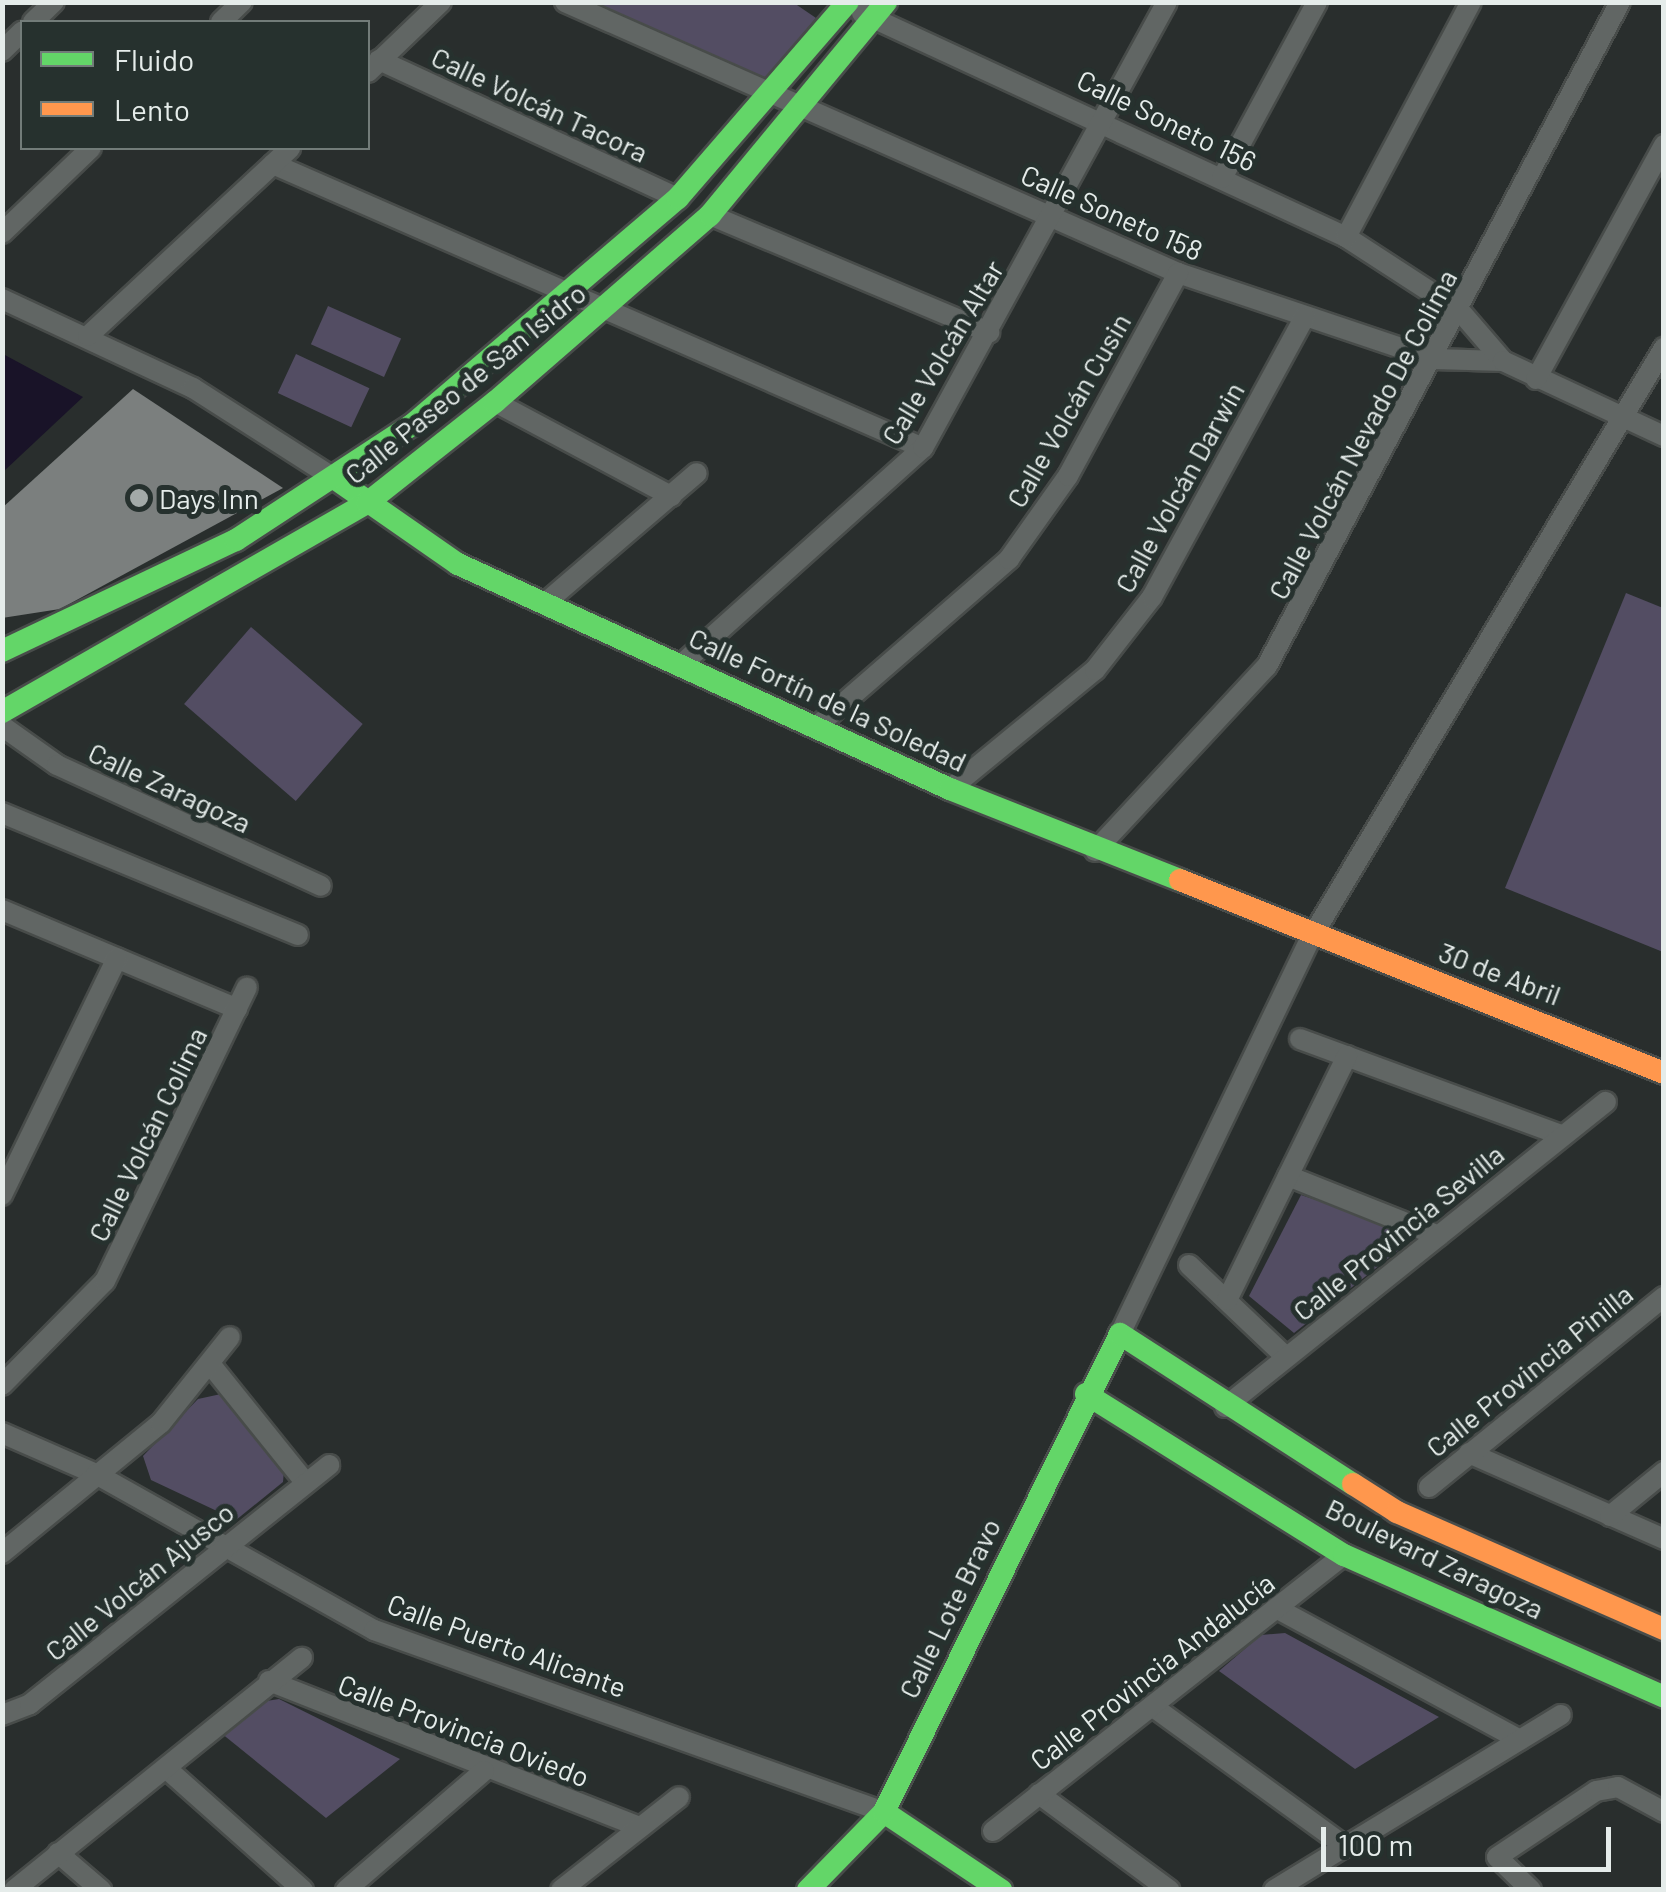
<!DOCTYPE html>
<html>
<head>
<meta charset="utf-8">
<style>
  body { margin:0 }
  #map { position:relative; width:1666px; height:1892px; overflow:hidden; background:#292e2d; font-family:Barlow,sans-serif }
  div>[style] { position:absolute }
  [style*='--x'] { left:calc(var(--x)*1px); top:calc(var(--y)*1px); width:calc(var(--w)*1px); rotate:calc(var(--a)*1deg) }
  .green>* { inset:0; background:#534d63; transform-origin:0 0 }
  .water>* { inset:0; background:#191328 }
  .building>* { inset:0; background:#7b7f7e }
  .roads { filter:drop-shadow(2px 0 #484c4a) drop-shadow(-2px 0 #484c4a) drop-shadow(0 2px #484c4a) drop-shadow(0 -2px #484c4a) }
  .street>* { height:20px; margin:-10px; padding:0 10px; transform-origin:10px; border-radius:10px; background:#616664 }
  .fast>* { height:22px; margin:-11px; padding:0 11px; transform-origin:11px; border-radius:11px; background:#63d668 }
  .slow>* { height:22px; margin:-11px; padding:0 11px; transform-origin:11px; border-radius:11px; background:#ff974d }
  .dots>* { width:28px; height:28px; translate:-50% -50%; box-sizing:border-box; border:5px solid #26312e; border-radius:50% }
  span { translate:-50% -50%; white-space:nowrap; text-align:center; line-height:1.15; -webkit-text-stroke:10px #26312e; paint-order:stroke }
  .street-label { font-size:28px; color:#e5ecea }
  .poi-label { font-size:28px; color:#e5ecea }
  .left { translate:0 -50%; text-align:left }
  .frame { position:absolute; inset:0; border:5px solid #e5ecea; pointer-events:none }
  .legend { position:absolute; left:20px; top:20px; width:350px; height:130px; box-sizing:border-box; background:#26312e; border:2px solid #727c79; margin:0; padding:12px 18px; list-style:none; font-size:30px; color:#e5ecea }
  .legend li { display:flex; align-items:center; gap:20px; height:50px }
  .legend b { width:50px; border:2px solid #727c79 }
  .scale { position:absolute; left:1321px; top:1827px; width:290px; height:45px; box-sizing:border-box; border:5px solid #e5ecea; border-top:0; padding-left:12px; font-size:30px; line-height:35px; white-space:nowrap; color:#e5ecea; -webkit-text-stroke:8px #26312e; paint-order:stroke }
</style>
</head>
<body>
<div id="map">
  <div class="green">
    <div style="clip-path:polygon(589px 3px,794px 3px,816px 18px,765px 79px)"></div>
    <div style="left:328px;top:306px;width:80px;height:42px;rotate:24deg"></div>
    <div style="left:296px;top:354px;width:81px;height:43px;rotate:25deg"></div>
    <div style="clip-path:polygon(1626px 593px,1663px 608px,1663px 952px,1505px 888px)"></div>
    <div style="left:251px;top:627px;width:148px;height:102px;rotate:41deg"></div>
    <div style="clip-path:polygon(1301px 1195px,1392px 1225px,1404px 1246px,1294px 1333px,1249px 1296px)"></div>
    <div style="clip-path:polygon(221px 1394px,284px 1470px,283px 1482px,236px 1520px,151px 1480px,143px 1456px,198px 1399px)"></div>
    <div style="clip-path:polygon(1285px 1633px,1439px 1717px,1355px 1769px,1219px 1671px,1261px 1635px)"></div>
    <div style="clip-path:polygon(279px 1699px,400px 1759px,326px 1818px,221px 1733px,260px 1702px)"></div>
  </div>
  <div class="water">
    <div style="clip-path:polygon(3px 354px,83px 397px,3px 472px)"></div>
  </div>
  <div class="building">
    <div style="clip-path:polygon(133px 389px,283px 488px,60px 609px,2px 618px,2px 508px)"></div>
  </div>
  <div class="roads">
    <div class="street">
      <div style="--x:565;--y:2;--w:670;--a:23.85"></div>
      <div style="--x:1178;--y:273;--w:269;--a:18.6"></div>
      <div style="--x:1433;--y:359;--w:70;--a:1.6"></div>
      <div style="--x:862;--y:13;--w:533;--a:24.84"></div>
      <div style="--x:1346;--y:237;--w:136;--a:33"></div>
      <div style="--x:1460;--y:311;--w:66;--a:49.3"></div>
      <div style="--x:1503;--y:361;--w:178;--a:25"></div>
      <div style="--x:33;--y:22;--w:29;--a:-44"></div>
      <div style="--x:221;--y:22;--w:29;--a:-44"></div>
      <div style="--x:2;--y:51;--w:28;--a:-44"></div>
      <div style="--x:379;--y:60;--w:329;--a:24.8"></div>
      <div style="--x:368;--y:72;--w:101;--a:-43.8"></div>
      <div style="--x:273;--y:164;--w:709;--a:23.6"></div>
      <div style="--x:1222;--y:178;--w:200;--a:-61.6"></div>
      <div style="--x:710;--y:215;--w:303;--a:22.8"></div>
      <div style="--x:2;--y:233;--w:123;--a:-43.7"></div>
      <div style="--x:1346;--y:237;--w:266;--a:-62"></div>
      <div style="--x:2;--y:299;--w:211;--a:25"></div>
      <div style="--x:193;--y:388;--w:171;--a:32.6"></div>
      <div style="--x:88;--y:336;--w:276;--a:-42.9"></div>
      <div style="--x:1536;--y:379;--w:267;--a:-61.3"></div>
      <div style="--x:495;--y:402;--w:200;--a:28.1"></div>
      <div style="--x:544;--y:604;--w:201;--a:-40.6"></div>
      <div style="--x:682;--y:664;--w:324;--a:-41.9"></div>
      <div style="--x:923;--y:448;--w:508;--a:-61.32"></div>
      <div style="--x:2;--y:726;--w:67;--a:35.3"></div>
      <div style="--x:57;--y:765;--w:290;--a:24.6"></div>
      <div style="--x:816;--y:727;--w:256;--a:-41"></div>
      <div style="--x:1009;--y:559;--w:102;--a:-54.6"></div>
      <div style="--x:1068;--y:476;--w:231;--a:-61.5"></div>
      <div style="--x:950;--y:789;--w:188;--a:-39.4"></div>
      <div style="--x:1095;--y:670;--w:93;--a:-52"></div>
      <div style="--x:1152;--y:597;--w:318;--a:-61.4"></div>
      <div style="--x:2;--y:813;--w:320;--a:22.4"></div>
      <div style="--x:1095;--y:851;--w:253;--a:-47.1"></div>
      <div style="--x:1267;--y:666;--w:752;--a:-62"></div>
      <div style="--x:2;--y:910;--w:255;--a:22.8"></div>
      <div style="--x:1300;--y:1039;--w:280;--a:20.2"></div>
      <div style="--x:1288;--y:1176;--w:162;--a:21.7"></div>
      <div style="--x:2;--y:1195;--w:263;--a:-64.1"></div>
      <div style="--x:1189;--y:1265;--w:134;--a:43.5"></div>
      <div style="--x:1227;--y:1300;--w:272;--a:-63.8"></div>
      <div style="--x:1120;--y:1334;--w:440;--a:-64.3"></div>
      <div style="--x:1311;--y:938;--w:688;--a:-59.11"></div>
      <div style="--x:211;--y:1365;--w:150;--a:51.2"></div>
      <div style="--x:2;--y:1385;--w:146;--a:-45.3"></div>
      <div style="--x:105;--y:1281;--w:326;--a:-64.2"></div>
      <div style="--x:1225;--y:1407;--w:488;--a:-38.7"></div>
      <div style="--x:2;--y:1433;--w:103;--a:23.6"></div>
      <div style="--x:96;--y:1474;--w:319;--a:29.3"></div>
      <div style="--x:374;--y:1630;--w:542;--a:19.64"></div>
      <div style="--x:1469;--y:1453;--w:213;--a:23.8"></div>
      <div style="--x:1429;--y:1487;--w:302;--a:-39"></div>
      <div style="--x:1610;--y:1516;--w:70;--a:-39.2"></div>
      <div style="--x:2;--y:1553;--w:205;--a:-39.3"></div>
      <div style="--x:161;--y:1423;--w:110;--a:-51.3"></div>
      <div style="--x:1276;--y:1608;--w:277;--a:28.4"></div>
      <div style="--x:269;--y:1681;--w:399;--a:21.5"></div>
      <div style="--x:1152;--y:1706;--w:238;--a:36"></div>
      <div style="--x:2;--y:1715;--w:30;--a:-21"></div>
      <div style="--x:30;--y:1704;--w:383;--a:-38.6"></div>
      <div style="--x:167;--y:1769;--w:182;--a:41.7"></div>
      <div style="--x:1039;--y:1794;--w:162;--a:36.4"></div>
      <div style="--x:993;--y:1831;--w:447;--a:-38.2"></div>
      <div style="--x:58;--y:1853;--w:57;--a:40.7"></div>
      <div style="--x:14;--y:1890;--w:370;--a:-38.9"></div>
      <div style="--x:346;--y:1890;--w:182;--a:-40.8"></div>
      <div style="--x:561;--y:1890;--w:150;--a:-38.2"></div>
      <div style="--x:1274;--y:1890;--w:336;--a:-31.4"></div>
      <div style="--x:1531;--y:1890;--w:47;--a:-135.9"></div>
      <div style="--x:1497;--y:1857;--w:119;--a:-33.7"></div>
      <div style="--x:1596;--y:1791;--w:22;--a:-10"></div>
      <div style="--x:1618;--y:1787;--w:52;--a:28.5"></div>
    </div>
    <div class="fast">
      <div style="--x:337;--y:480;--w:147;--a:34.8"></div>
      <div style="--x:458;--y:564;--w:541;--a:24.58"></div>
      <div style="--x:950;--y:789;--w:247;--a:21.6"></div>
      <div style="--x:2;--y:651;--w:259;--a:-25.4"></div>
      <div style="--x:236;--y:540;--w:210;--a:-33.2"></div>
      <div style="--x:412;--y:425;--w:350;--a:-40.5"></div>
      <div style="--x:678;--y:198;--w:259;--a:-49.1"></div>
      <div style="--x:2;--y:712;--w:421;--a:-29.8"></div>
      <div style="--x:367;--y:503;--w:163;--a:-38.3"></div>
      <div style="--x:495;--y:402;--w:285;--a:-41"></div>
      <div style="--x:710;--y:215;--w:276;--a:-50.4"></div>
      <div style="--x:1086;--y:1394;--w:304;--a:32"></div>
      <div style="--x:1344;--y:1555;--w:350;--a:23.9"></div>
      <div style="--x:884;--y:1812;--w:141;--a:33.7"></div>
      <div style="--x:808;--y:1890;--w:109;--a:-45.7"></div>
      <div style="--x:884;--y:1812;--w:533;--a:-63.72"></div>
      <div style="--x:1120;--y:1334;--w:277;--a:32.8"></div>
    </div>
    <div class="slow">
      <div style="--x:1180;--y:880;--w:521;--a:21.74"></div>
      <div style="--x:1353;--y:1484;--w:52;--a:32.5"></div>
      <div style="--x:1397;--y:1512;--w:292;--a:23.7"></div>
    </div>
  </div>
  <div class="dots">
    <div style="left:139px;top:498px;background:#a3aaa8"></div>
  </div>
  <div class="street-label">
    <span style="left:540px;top:104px;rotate:25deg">Calle Volcán Tacora</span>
    <span style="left:1167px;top:120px;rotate:26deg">Calle Soneto 156</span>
    <span style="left:1112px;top:212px;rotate:24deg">Calle Soneto 158</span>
    <span style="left:942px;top:352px;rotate:-59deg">Calle Volcán Altar</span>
    <span style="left:465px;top:383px;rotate:-39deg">Calle Paseo de San Isidro</span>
    <span style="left:1068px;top:410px;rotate:-60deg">Calle Volcán Cusin</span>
    <span style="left:1362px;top:434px;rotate:-62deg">Calle Volcán Nevado De Colima</span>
    <span style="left:1179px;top:487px;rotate:-61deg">Calle Volcán Darwin</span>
    <span style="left:828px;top:699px;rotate:25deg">Calle Fortín de la Soledad</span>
    <span style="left:170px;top:787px;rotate:25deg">Calle Zaragoza</span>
    <span style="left:1500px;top:973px;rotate:21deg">30 de Abril</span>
    <span style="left:147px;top:1134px;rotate:-64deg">Calle Volcán Colima</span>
    <span style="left:1398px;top:1232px;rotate:-39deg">Calle Provincia Sevilla</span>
    <span style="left:1529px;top:1370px;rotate:-39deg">Calle Provincia Pinilla</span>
    <span style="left:1435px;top:1558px;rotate:26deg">Boulevard Zaragoza</span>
    <span style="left:139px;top:1581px;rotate:-39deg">Calle Volcán Ajusco</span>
    <span style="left:949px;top:1608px;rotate:-64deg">Calle Lote Bravo</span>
    <span style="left:507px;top:1645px;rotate:20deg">Calle Puerto Alicante</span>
    <span style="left:1152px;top:1671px;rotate:-38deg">Calle Provincia Andalucía</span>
    <span style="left:464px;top:1730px;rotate:21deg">Calle Provincia Oviedo</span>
  </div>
  <div class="poi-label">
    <span class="left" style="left:159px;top:498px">Days Inn</span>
  </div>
  <div class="frame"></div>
  <ul class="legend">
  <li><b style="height:12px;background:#63d668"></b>Fluido</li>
  <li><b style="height:12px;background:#ff974d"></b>Lento</li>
  </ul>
  <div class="scale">100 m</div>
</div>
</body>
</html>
